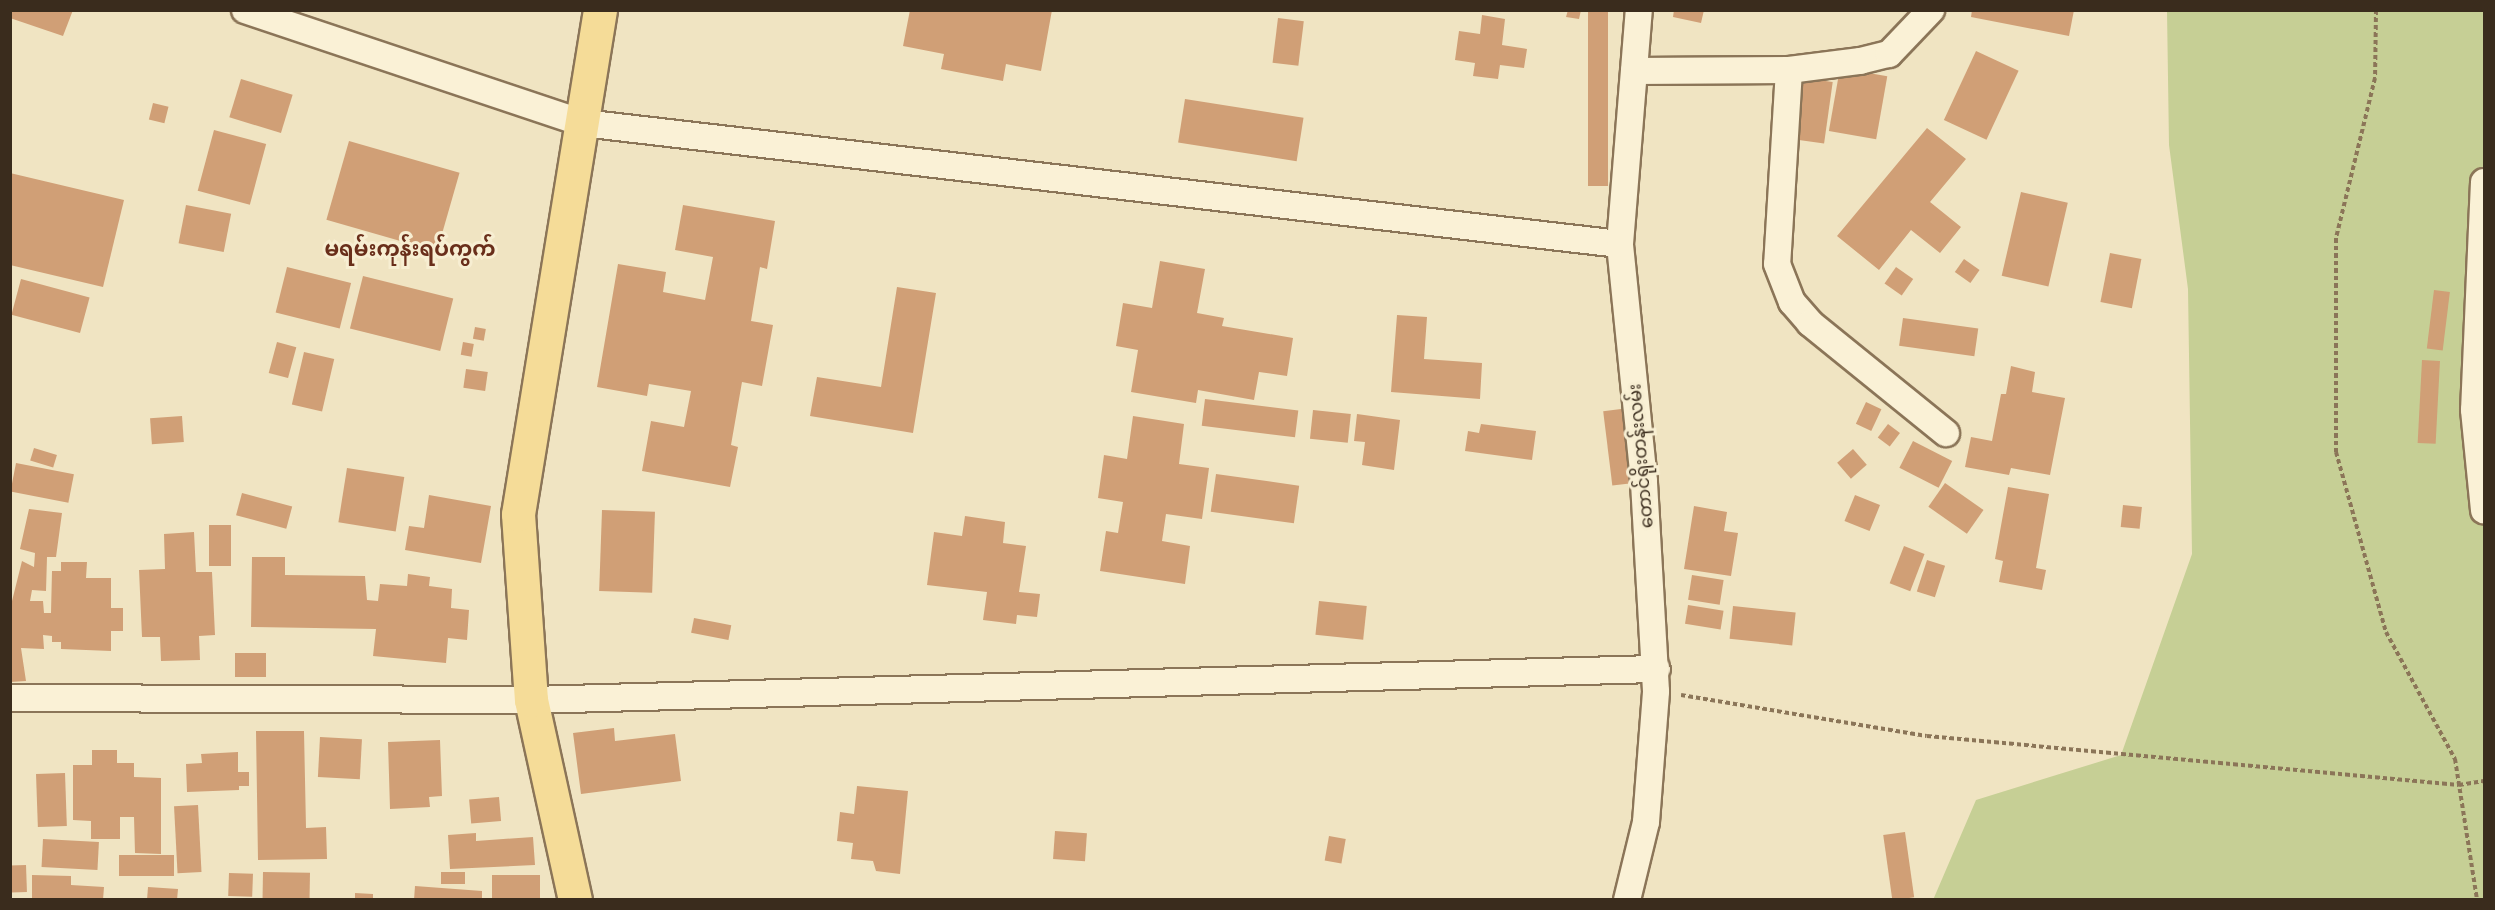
<!DOCTYPE html>
<html>
<head>
<meta charset="utf-8">
<style>
  body { margin:0 }
  #map { position:relative; width:2495px; height:910px; overflow:hidden; background:#f0e4c2; font-family:"Times New Roman","Noto Sans Myanmar",serif }
  div>[style] { position:absolute }
  [style*='--x'] { left:calc(var(--x)*1px); top:calc(var(--y)*1px); width:calc(var(--w)*1px); rotate:calc(var(--a)*1deg) }
  .green>* { inset:0; background:#c6cf95 }
  .building>* { inset:0; background:#d09f76; transform-origin:0 0 }
  .path>* { height:4px; margin-top:-2px; transform-origin:0; background:repeating-linear-gradient(90deg,#8b7558 0 4.5px,transparent 0 7.5px) }
  .roads { filter:drop-shadow(2px 0 #8b7558) drop-shadow(-2px 0 #8b7558) drop-shadow(0 2px #8b7558) drop-shadow(0 -2px #8b7558) }
  .minor>* { height:26px; margin:-13px; padding:0 13px; transform-origin:13px; border-radius:13px; background:#faf1d6 }
  .major>* { height:33px; margin:-16.5px; padding:0 16.5px; transform-origin:16.5px; border-radius:16.5px; background:#f5dc98 }
  span { translate:-50% -50%; white-space:nowrap; text-align:center; line-height:1.15; -webkit-text-stroke:6px #f7eed2; paint-order:stroke }
  .street-label { font-size:18px; color:#3a2c1d }
  .quarter-label { font-size:21px; color:#692e1a; font-weight:700 }
  .frame { position:absolute; inset:0; border:12px solid #3a2c1d; pointer-events:none }
</style>
</head>
<body>
<div id="map">
  <div class="green">
    <div style="clip-path:polygon(2167px 11px,2484px 11px,2484px 899px,1933px 900px,1976px 800px,2121px 755px,2192px 554px,2188px 289px,2169px 145px)"></div>
  </div>
  <div class="building">
    <div style="clip-path:polygon(10px 10px,73px 10px,63px 36px,10px 18px)"></div>
    <div style="clip-path:polygon(910px 10px,1052px 10px,1041px 71px,1006px 64px,1003px 81px,941px 69px,944px 54px,903px 46px)"></div>
    <div style="clip-path:polygon(1568px 10px,1581px 10px,1579px 19px,1566px 17px)"></div>
    <div style="left:1588px;top:10px;width:20px;height:176px"></div>
    <div style="clip-path:polygon(1674px 10px,1704px 10px,1701px 23px,1673px 17px)"></div>
    <div style="clip-path:polygon(1972px 10px,2074px 10px,2069px 36px,1971px 17px)"></div>
    <div style="clip-path:polygon(1482px 15px,1505px 19px,1502px 45px,1527px 49px,1524px 68px,1500px 65px,1498px 79px,1473px 76px,1475px 63px,1455px 60px,1459px 31px,1480px 34px)"></div>
    <div style="left:1278px;top:18px;width:26px;height:45px;rotate:7deg"></div>
    <div style="left:1976px;top:51px;width:47px;height:76px;rotate:25deg"></div>
    <div style="left:1840px;top:68px;width:48px;height:64px;rotate:10deg"></div>
    <div style="left:1804px;top:78px;width:29px;height:62px;rotate:8deg"></div>
    <div style="left:241px;top:79px;width:54px;height:40px;rotate:17deg"></div>
    <div style="left:1185px;top:99px;width:120px;height:44px;rotate:9deg"></div>
    <div style="left:153px;top:103px;width:16px;height:17px;rotate:14deg"></div>
    <div style="clip-path:polygon(1927px 128px,1966px 159px,1930px 202px,1961px 227px,1940px 253px,1911px 230px,1879px 270px,1837px 236px)"></div>
    <div style="left:214px;top:130px;width:54px;height:63px;rotate:15deg"></div>
    <div style="left:349px;top:141px;width:115px;height:82px;rotate:16deg"></div>
    <div style="clip-path:polygon(10px 173px,124px 200px,103px 287px,10px 265px)"></div>
    <div style="left:2021px;top:192px;width:48px;height:86px;rotate:13deg"></div>
    <div style="left:186px;top:205px;width:46px;height:39px;rotate:11deg"></div>
    <div style="clip-path:polygon(683px 205px,775px 221px,767px 269px,760px 267px,751px 321px,773px 325px,762px 386px,742px 382px,731px 445px,738px 447px,730px 487px,642px 471px,651px 421px,684px 427px,691px 391px,649px 384px,647px 396px,597px 387px,618px 264px,666px 272px,663px 292px,705px 300px,713px 257px,675px 250px)"></div>
    <div style="left:2110px;top:253px;width:32px;height:50px;rotate:11deg"></div>
    <div style="left:1964px;top:259px;width:19px;height:16px;rotate:35deg"></div>
    <div style="clip-path:polygon(1160px 261px,1205px 269px,1197px 313px,1224px 318px,1222px 326px,1293px 338px,1287px 376px,1259px 372px,1254px 400px,1198px 390px,1196px 403px,1131px 392px,1138px 350px,1116px 346px,1123px 303px,1152px 308px)"></div>
    <div style="left:287px;top:267px;width:66px;height:47px;rotate:14deg"></div>
    <div style="left:1896px;top:267px;width:21px;height:20px;rotate:35deg"></div>
    <div style="left:363px;top:276px;width:93px;height:54px;rotate:14deg"></div>
    <div style="left:21px;top:279px;width:71px;height:37px;rotate:15deg"></div>
    <div style="clip-path:polygon(897px 287px,936px 293px,913px 433px,810px 416px,817px 377px,881px 387px)"></div>
    <div style="left:2434px;top:290px;width:16px;height:59px;rotate:7deg"></div>
    <div style="clip-path:polygon(1397px 315px,1427px 317px,1424px 359px,1482px 363px,1480px 399px,1391px 392px)"></div>
    <div style="left:1903px;top:318px;width:76px;height:28px;rotate:8deg"></div>
    <div style="left:475px;top:327px;width:11px;height:12px;rotate:10deg"></div>
    <div style="left:277px;top:342px;width:20px;height:32px;rotate:15deg"></div>
    <div style="left:463px;top:342px;width:11px;height:13px;rotate:10deg"></div>
    <div style="left:304px;top:352px;width:31px;height:54px;rotate:13deg"></div>
    <div style="left:2422px;top:360px;width:18px;height:83px;rotate:3deg"></div>
    <div style="clip-path:polygon(2011px 366px,2035px 372px,2032px 392px,2065px 398px,2050px 475px,2011px 468px,2009px 475px,1965px 467px,1971px 437px,1992px 441px,2001px 394px,2006px 394px)"></div>
    <div style="left:466px;top:369px;width:22px;height:19px;rotate:8deg"></div>
    <div style="left:1205px;top:399px;width:94px;height:27px;rotate:7deg"></div>
    <div style="left:1866px;top:402px;width:17px;height:24px;rotate:25deg"></div>
    <div style="left:1629px;top:408px;width:75px;height:26px;rotate:83deg"></div>
    <div style="left:1313px;top:410px;width:38px;height:29px;rotate:6deg"></div>
    <div style="clip-path:polygon(1357px 414px,1400px 420px,1394px 470px,1362px 465px,1365px 442px,1354px 441px)"></div>
    <div style="left:182px;top:416px;width:26px;height:32px;rotate:86deg"></div>
    <div style="clip-path:polygon(1133px 416px,1184px 424px,1179px 464px,1209px 468px,1202px 519px,1166px 514px,1162px 541px,1190px 546px,1185px 584px,1100px 571px,1106px 531px,1118px 533px,1123px 502px,1098px 498px,1104px 455px,1127px 459px)"></div>
    <div style="clip-path:polygon(1481px 424px,1536px 431px,1532px 460px,1465px 451px,1468px 431px,1479px 433px)"></div>
    <div style="left:1888px;top:424px;width:15px;height:17px;rotate:37deg"></div>
    <div style="left:1913px;top:441px;width:44px;height:30px;rotate:27deg"></div>
    <div style="left:34px;top:448px;width:24px;height:13px;rotate:17deg"></div>
    <div style="left:1853px;top:449px;width:21px;height:21px;rotate:49deg"></div>
    <div style="left:16px;top:463px;width:59px;height:29px;rotate:11deg"></div>
    <div style="left:347px;top:468px;width:58px;height:55px;rotate:9deg"></div>
    <div style="left:1216px;top:474px;width:84px;height:38px;rotate:8deg"></div>
    <div style="left:1945px;top:483px;width:47px;height:29px;rotate:35deg"></div>
    <div style="clip-path:polygon(2008px 487px,2049px 494px,2036px 568px,2046px 570px,2042px 590px,1999px 582px,2003px 561px,1995px 559px)"></div>
    <div style="left:242px;top:493px;width:52px;height:23px;rotate:15deg"></div>
    <div style="clip-path:polygon(429px 495px,491px 506px,481px 563px,405px 550px,409px 526px,424px 528px)"></div>
    <div style="left:1855px;top:495px;width:27px;height:28px;rotate:22deg"></div>
    <div style="left:2123px;top:505px;width:19px;height:22px;rotate:6deg"></div>
    <div style="clip-path:polygon(1694px 506px,1727px 512px,1724px 531px,1738px 533px,1731px 576px,1684px 569px)"></div>
    <div style="clip-path:polygon(29px 509px,62px 513px,56px 557px,47px 557px,46px 591px,32px 590px,30px 601px,43px 601px,44px 613px,51px 613px,52px 571px,61px 571px,61px 562px,87px 562px,86px 578px,111px 578px,111px 608px,123px 608px,123px 631px,111px 631px,111px 651px,61px 649px,61px 642px,52px 642px,52px 636px,43px 635px,44px 649px,21px 648px,26px 681px,10px 682px,10px 609px,22px 561px,34px 567px,35px 553px,20px 549px)"></div>
    <div style="left:602px;top:510px;width:53px;height:81px;rotate:2deg"></div>
    <div style="clip-path:polygon(965px 516px,1005px 522px,1003px 543px,1026px 546px,1019px 592px,1040px 594px,1037px 617px,1017px 615px,1016px 624px,983px 620px,987px 592px,927px 585px,934px 532px,962px 536px)"></div>
    <div style="left:209px;top:525px;width:22px;height:41px"></div>
    <div style="clip-path:polygon(194px 532px,196px 572px,212px 572px,215px 635px,199px 636px,200px 660px,161px 661px,160px 637px,142px 637px,139px 570px,165px 569px,164px 534px)"></div>
    <div style="left:1904px;top:546px;width:22px;height:40px;rotate:21deg"></div>
    <div style="clip-path:polygon(252px 557px,285px 557px,285px 575px,365px 576px,367px 600px,378px 601px,380px 584px,407px 586px,408px 574px,430px 577px,429px 586px,452px 589px,451px 608px,469px 610px,467px 640px,448px 638px,446px 663px,373px 656px,376px 629px,251px 627px)"></div>
    <div style="left:1927px;top:560px;width:19px;height:33px;rotate:18deg"></div>
    <div style="left:1692px;top:575px;width:32px;height:25px;rotate:9deg"></div>
    <div style="left:1319px;top:601px;width:48px;height:34px;rotate:6deg"></div>
    <div style="left:1688px;top:605px;width:36px;height:19px;rotate:9deg"></div>
    <div style="left:1733px;top:606px;width:63px;height:33px;rotate:6deg"></div>
    <div style="left:694px;top:618px;width:38px;height:15px;rotate:11deg"></div>
    <div style="left:266px;top:653px;width:24px;height:31px;rotate:90deg"></div>
    <div style="clip-path:polygon(614px 728px,615px 741px,675px 734px,681px 781px,581px 794px,573px 733px)"></div>
    <div style="clip-path:polygon(256px 731px,304px 731px,306px 828px,326px 827px,327px 859px,258px 860px)"></div>
    <div style="left:320px;top:737px;width:42px;height:40px;rotate:3deg"></div>
    <div style="clip-path:polygon(440px 740px,442px 796px,429px 797px,430px 807px,390px 809px,388px 742px)"></div>
    <div style="clip-path:polygon(92px 750px,117px 750px,117px 763px,134px 763px,134px 777px,161px 778px,161px 854px,135px 853px,134px 817px,120px 817px,120px 839px,91px 839px,91px 821px,73px 820px,73px 765px,92px 765px)"></div>
    <div style="clip-path:polygon(238px 752px,238px 772px,249px 772px,249px 786px,239px 786px,239px 790px,187px 792px,186px 764px,202px 763px,201px 754px)"></div>
    <div style="left:65px;top:773px;width:53px;height:29px;rotate:88deg"></div>
    <div style="clip-path:polygon(857px 786px,908px 791px,900px 874px,876px 871px,873px 861px,851px 859px,853px 843px,837px 841px,840px 812px,854px 814px)"></div>
    <div style="left:499px;top:797px;width:24px;height:30px;rotate:85deg"></div>
    <div style="left:198px;top:805px;width:67px;height:24px;rotate:87deg"></div>
    <div style="left:1055px;top:831px;width:32px;height:28px;rotate:4deg"></div>
    <div style="left:1905px;top:832px;width:66px;height:22px;rotate:82deg"></div>
    <div style="clip-path:polygon(476px 833px,476px 841px,533px 837px,535px 865px,450px 869px,448px 835px)"></div>
    <div style="left:1329px;top:836px;width:17px;height:25px;rotate:10deg"></div>
    <div style="left:43px;top:839px;width:56px;height:28px;rotate:3deg"></div>
    <div style="left:174px;top:855px;width:21px;height:55px;rotate:90deg"></div>
    <div style="left:26px;top:865px;width:27px;height:16px;rotate:88deg"></div>
    <div style="left:263px;top:872px;width:47px;height:27px;rotate:1deg"></div>
    <div style="left:441px;top:872px;width:24px;height:12px"></div>
    <div style="left:229px;top:873px;width:24px;height:23px;rotate:2deg"></div>
    <div style="clip-path:polygon(32px 875px,71px 876px,71px 885px,104px 887px,103px 900px,32px 900px)"></div>
    <div style="left:492px;top:875px;width:48px;height:25px"></div>
    <div style="clip-path:polygon(415px 886px,482px 891px,482px 900px,414px 900px)"></div>
    <div style="clip-path:polygon(148px 887px,178px 889px,177px 900px,147px 900px)"></div>
    <div style="clip-path:polygon(355px 893px,373px 894px,373px 900px,355px 900px)"></div>
  </div>
  <div class="path">
    <div style="--x:2376;--y:10;--w:68;--a:90.8"></div>
    <div style="--x:2375;--y:78;--w:165;--a:103.7"></div>
    <div style="--x:2336;--y:238;--w:214;--a:90"></div>
    <div style="--x:2336;--y:452;--w:187;--a:74.5"></div>
    <div style="--x:2386;--y:632;--w:145;--a:61.5"></div>
    <div style="--x:2455;--y:759;--w:143;--a:81.1"></div>
    <div style="--x:1681;--y:695;--w:249;--a:9.5"></div>
    <div style="--x:1927;--y:736;--w:534;--a:5.26"></div>
    <div style="--x:2459;--y:785;--w:25;--a:-9"></div>
  </div>
  <div class="roads">
    <div class="minor">
      <div style="--x:245;--y:10;--w:356;--a:18.5"></div>
      <div style="--x:583;--y:123;--w:1044;--a:6.66"></div>
      <div style="--x:1789;--y:70;--w:194;--a:93.5"></div>
      <div style="--x:1777;--y:264;--w:41;--a:68.5"></div>
      <div style="--x:1792;--y:302;--w:28;--a:49"></div>
      <div style="--x:1810;--y:323;--w:175;--a:39"></div>
      <div style="--x:1634;--y:71;--w:155;--a:-0.4"></div>
      <div style="--x:1789;--y:70;--w:72;--a:-7.2"></div>
      <div style="--x:1860;--y:61;--w:30;--a:-14"></div>
      <div style="--x:1889;--y:54;--w:61;--a:-46.3"></div>
      <div style="--x:2484;--y:182;--w:228;--a:92.5"></div>
      <div style="--x:2474;--y:410;--w:101;--a:84.3"></div>
      <div style="--x:10;--y:698;--w:521;--a:0.22"></div>
      <div style="--x:531;--y:700;--w:1126;--a:-1.58"></div>
      <div style="--x:1627;--y:900;--w:80;--a:-76.3"></div>
      <div style="--x:1646;--y:822;--w:131;--a:-85.6"></div>
      <div style="--x:1656;--y:691;--w:210;--a:-93.3"></div>
      <div style="--x:1644;--y:481;--w:238;--a:-95.8"></div>
      <div style="--x:1620;--y:244;--w:235;--a:-85.4"></div>
    </div>
    <div class="major">
      <div style="--x:575;--y:900;--w:205;--a:-102.4"></div>
      <div style="--x:531;--y:700;--w:186;--a:-94"></div>
      <div style="--x:518;--y:514;--w:511;--a:-80.76"></div>
    </div>
  </div>
  <div class="street-label">
    <span style="left:1641px;top:456px;rotate:-95deg">တောင်ရိုးတန်းလမ်း</span>
  </div>
  <div class="quarter-label">
    <span style="left:410px;top:249px">မရမ်းကုန်းရပ်ကွက်</span>
  </div>
  <div class="frame"></div>
</div>
</body>
</html>
